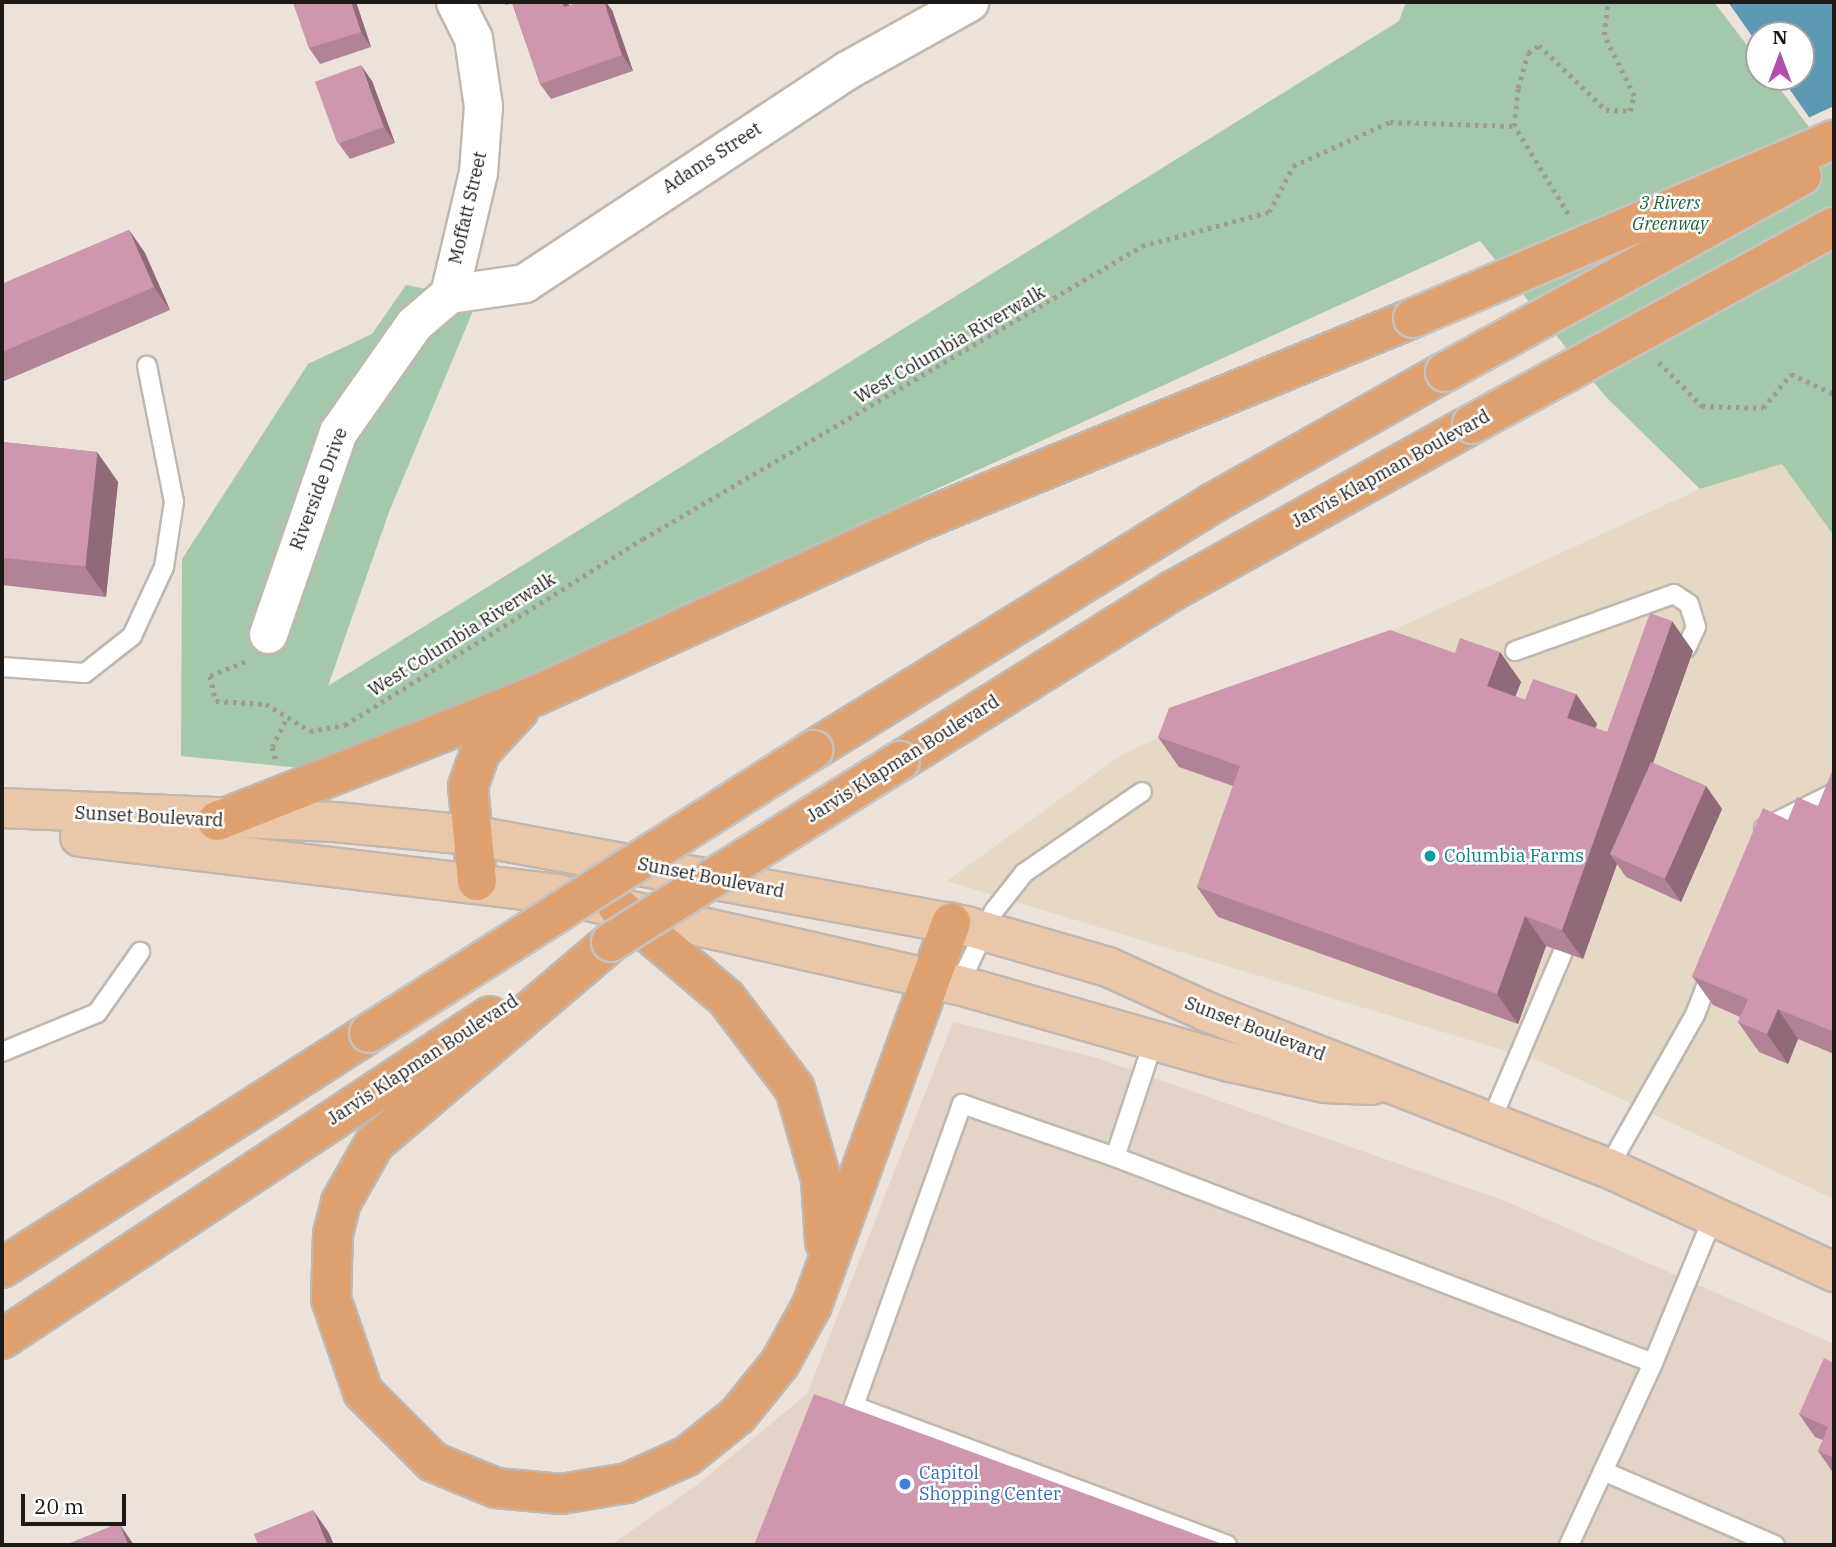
<!DOCTYPE html>
<html>
<head>
<meta charset="utf-8">
<style>
  body { margin:0 }
  #map { position:relative; width:1836px; height:1547px; overflow:hidden; background:#ece2da; font-family:"IBM Plex Serif",serif }
  div>[style] { position:absolute }
  [style*='--x'] { left:calc(var(--x)*1px); top:calc(var(--y)*1px); width:calc(var(--w)*1px); rotate:calc(var(--a)*1deg) }
  .built>* { inset:0; background:#e4d4c7 }
  .industrial>* { inset:0; background:#e5d8c5 }
  .green>* { inset:0; background:#a4c9aa }
  .water>* { inset:0; background:#5d99b3 }
  .pier>* { inset:0; background:#ece2da }
  .path>* { height:4.5px; margin-top:-2.25px; transform-origin:0; background:repeating-linear-gradient(90deg,#a29b95 0 3.5px,transparent 0 8.5px) }
  .roads { filter:drop-shadow(2px 0 #c0b7af) drop-shadow(-2px 0 #c0b7af) drop-shadow(0 2px #c0b7af) drop-shadow(0 -2px #c0b7af) }
  .lane>* { height:18px; margin:-9px; padding:0 9px; transform-origin:9px; border-radius:9px; background:#fff }
  .street>* { height:37px; margin:-18.5px; padding:0 18.5px; transform-origin:18.5px; border-radius:18.5px; background:#fff }
  .primary>* { height:38px; margin:-19px; padding:0 19px; transform-origin:19px; border-radius:19px; background:#ebc7a9 }
  .highway>* { height:38px; margin:-19px; padding:0 19px; transform-origin:19px; border-radius:19px; background:#dea16f }
  .bridges { filter:drop-shadow(2px 0 #c4c3c2) drop-shadow(-2px 0 #c4c3c2) drop-shadow(0 2px #c4c3c2) drop-shadow(0 -2px #c4c3c2) }
  .highway-bridge>* { height:38px; margin:-19px; padding:0 19px; transform-origin:19px; border-radius:19px; background:#dea16f }
  .wall>* { inset:0; background:#b28296 }
  .shaded-wall>* { inset:0; background:#916a7a }
  .building>* { inset:0; background:#cf97af; transform-origin:0 0 }
  .dots>* { width:19px; height:19px; translate:-50% -50%; box-sizing:border-box; border:4px solid #fff; border-radius:50% }
  span { translate:-50% -50%; white-space:nowrap; text-align:center; line-height:1.15; -webkit-text-stroke:5px #fff; paint-order:stroke }
  .street-label { font-size:18px; color:#1c1916 }
  .park-label { font-size:18px; color:#206535; font-style:italic }
  .culture-label { font-size:18px; color:#0d838f }
  .left { translate:0 -50%; text-align:left }
  .shop-label { font-size:18px; color:#366cbe }
  .frame { position:absolute; inset:0; border:4px solid #1c1916; pointer-events:none }
  .north { position:absolute; left:1745px; top:21px; width:70px; height:70px; box-sizing:border-box; background:#fff; border:2px solid #a4a3a2; border-radius:50%; rotate:0deg; font-size:19px; font-weight:700; line-height:28px; text-align:center; color:#1c1916 }
  .north::after { content:''; display:block; margin:auto; width:24px; height:32px; background:#b34db1; clip-path:polygon(50% 0,100% 100%,50% 72%,0 100%) }
  .scale { position:absolute; left:21px; top:1494px; width:105px; height:32px; box-sizing:border-box; border:4px solid #1c1916; border-top:0; padding-left:9px; font-size:21px; line-height:24px; white-space:nowrap; color:#1c1916; -webkit-text-stroke:5px #fff; paint-order:stroke }
</style>
</head>
<body>
<div id="map">
  <div class="built">
    <div style="clip-path:polygon(953px 1022px,1094px 1057px,1505px 1201px,1834px 1344px,1834px 1545px,611px 1545px,697px 1485px,807px 1394px)"></div>
  </div>
  <div class="industrial">
    <div style="clip-path:polygon(1782px 464px,1834px 536px,1834px 1199px,1542px 1062px,947px 881px,1121px 755px,1700px 489px)"></div>
  </div>
  <div class="green">
    <div style="clip-path:polygon(1406px 2px,1714px 2px,1759px 61px,1759px 77px,1771px 77px,1834px 160px,1834px 536px,1782px 464px,1700px 489px,1605px 396px,1480px 241px,320px 770px,181px 756px,182px 559px,308px 364px,372px 334px,406px 285px,478px 299px,389px 512px,328px 686px,1399px 21px)"></div>
  </div>
  <div class="water">
    <div style="clip-path:polygon(1728px 2px,1834px 2px,1834px 153px,1781px 77px,1801px 77px,1801px 35px,1759px 35px,1759px 46px)"></div>
  </div>
  <div class="pier">
    <div style="clip-path:polygon(1834px 106px,1834px 156px,1806px 119px)"></div>
  </div>
  <div class="path">
    <div style="--x:1568;--y:214;--w:103;--a:-121.5"></div>
    <div style="--x:1514;--y:126;--w:38;--a:-84"></div>
    <div style="--x:1518;--y:88;--w:36;--a:-74"></div>
    <div style="--x:1528;--y:53;--w:14;--a:-36"></div>
    <div style="--x:1539;--y:45;--w:93;--a:44.1"></div>
    <div style="--x:1606;--y:110;--w:24;--a:2"></div>
    <div style="--x:1630;--y:111;--w:16;--a:-75"></div>
    <div style="--x:1634;--y:96;--w:68;--a:-116.2"></div>
    <div style="--x:1604;--y:35;--w:33;--a:-83"></div>
    <div style="--x:1659;--y:362;--w:62;--a:45.7"></div>
    <div style="--x:1702;--y:406;--w:61;--a:1.9"></div>
    <div style="--x:1763;--y:408;--w:44;--a:-50.5"></div>
    <div style="--x:1791;--y:374;--w:47;--a:24.9"></div>
    <div style="--x:245;--y:662;--w:38;--a:158"></div>
    <div style="--x:210;--y:676;--w:26;--a:77"></div>
    <div style="--x:216;--y:701;--w:50;--a:3.4"></div>
    <div style="--x:266;--y:704;--w:52;--a:31.5"></div>
    <div style="--x:310;--y:731;--w:36;--a:-10"></div>
    <div style="--x:345;--y:725;--w:351;--a:-32"></div>
    <div style="--x:643;--y:539;--w:579;--a:-30.42"></div>
    <div style="--x:1142;--y:246;--w:131;--a:-15"></div>
    <div style="--x:1269;--y:212;--w:52;--a:-62.4"></div>
    <div style="--x:1293;--y:166;--w:107;--a:-24.4"></div>
    <div style="--x:1390;--y:122;--w:124;--a:1.8"></div>
    <div style="--x:275;--y:759;--w:12;--a:-104"></div>
    <div style="--x:272;--y:747;--w:34;--a:-63"></div>
  </div>
  <div class="roads">
    <div class="lane">
      <div style="--x:1515;--y:651;--w:169;--a:-19.7"></div>
      <div style="--x:1674;--y:594;--w:18;--a:34"></div>
      <div style="--x:1689;--y:604;--w:24;--a:73"></div>
      <div style="--x:1696;--y:627;--w:23;--a:115"></div>
      <div style="--x:2;--y:667;--w:83;--a:4.1"></div>
      <div style="--x:85;--y:673;--w:60;--a:-38.2"></div>
      <div style="--x:132;--y:636;--w:76;--a:-65.1"></div>
      <div style="--x:164;--y:567;--w:66;--a:-81.3"></div>
      <div style="--x:174;--y:502;--w:139;--a:-101.2"></div>
      <div style="--x:1764;--y:828;--w:78;--a:-26.6"></div>
      <div style="--x:959;--y:985;--w:82;--a:-64.7"></div>
      <div style="--x:994;--y:911;--w:48;--a:-51.7"></div>
      <div style="--x:1024;--y:873;--w:143;--a:-34.5"></div>
      <div style="--x:1154;--y:1040;--w:123;--a:108.4"></div>
      <div style="--x:1115;--y:1157;--w:576;--a:20.95"></div>
      <div style="--x:1653;--y:1363;--w:160;--a:-67.6"></div>
      <div style="--x:2;--y:1052;--w:103;--a:-22.3"></div>
      <div style="--x:97;--y:1013;--w:75;--a:-54.8"></div>
      <div style="--x:1490;--y:1123;--w:186;--a:-66.9"></div>
      <div style="--x:1115;--y:1157;--w:162;--a:-160.9"></div>
      <div style="--x:962;--y:1104;--w:321;--a:109.7"></div>
      <div style="--x:854;--y:1406;--w:398;--a:20.4"></div>
      <div style="--x:1608;--y:1168;--w:176;--a:-60.4"></div>
      <div style="--x:1695;--y:1015;--w:45;--a:-69.1"></div>
      <div style="--x:1603;--y:1471;--w:187;--a:23.3"></div>
      <div style="--x:1569;--y:1545;--w:200;--a:-65.2"></div>
    </div>
    <div class="street">
      <div style="--x:449;--y:294;--w:76;--a:-8.3"></div>
      <div style="--x:524;--y:283;--w:387;--a:-33.4"></div>
      <div style="--x:847;--y:70;--w:140;--a:-29.1"></div>
      <div style="--x:449;--y:294;--w:125;--a:-76.6"></div>
      <div style="--x:478;--y:172;--w:66;--a:-85.7"></div>
      <div style="--x:483;--y:106;--w:69;--a:-98.4"></div>
      <div style="--x:473;--y:38;--w:40;--a:-116.6"></div>
      <div style="--x:268;--y:634;--w:214;--a:-70.9"></div>
      <div style="--x:338;--y:432;--w:132;--a:-54.9"></div>
      <div style="--x:414;--y:324;--w:46;--a:-40.6"></div>
    </div>
    <div class="primary">
      <div style="--x:2;--y:808;--w:333;--a:2.4"></div>
      <div style="--x:335;--y:822;--w:136;--a:5.5"></div>
      <div style="--x:470;--y:835;--w:504;--a:10.4"></div>
      <div style="--x:966;--y:926;--w:148;--a:16.1"></div>
      <div style="--x:1108;--y:967;--w:112;--a:24.3"></div>
      <div style="--x:1210;--y:1013;--w:427;--a:21.3"></div>
      <div style="--x:1608;--y:1168;--w:249;--a:24.7"></div>
      <div style="--x:80;--y:837;--w:480;--a:6.8"></div>
      <div style="--x:557;--y:894;--w:412;--a:12.8"></div>
      <div style="--x:959;--y:985;--w:282;--a:15.9"></div>
      <div style="--x:1230;--y:1062;--w:97;--a:12.5"></div>
      <div style="--x:1325;--y:1083;--w:47;--a:2.4"></div>
    </div>
    <div class="highway">
      <div style="--x:813;--y:750;--w:470;--a:-31.7"></div>
      <div style="--x:1213;--y:503;--w:266;--a:-29.5"></div>
      <div style="--x:900;--y:761;--w:323;--a:-32"></div>
      <div style="--x:1174;--y:590;--w:341;--a:-29.1"></div>
      <div style="--x:217;--y:821;--w:344;--a:-21.5"></div>
      <div style="--x:537;--y:695;--w:425;--a:-24.5"></div>
      <div style="--x:924;--y:519;--w:529;--a:-22.34"></div>
      <div style="--x:477;--y:881;--w:95;--a:-95.4"></div>
      <div style="--x:468;--y:786;--w:37;--a:-70"></div>
      <div style="--x:481;--y:751;--w:56;--a:-47.2"></div>
      <div style="--x:617;--y:906;--w:143;--a:40.2"></div>
      <div style="--x:726;--y:998;--w:114;--a:52.8"></div>
      <div style="--x:795;--y:1089;--w:94;--a:73.9"></div>
      <div style="--x:821;--y:1179;--w:63;--a:86.4"></div>
      <div style="--x:611;--y:942;--w:311;--a:139.6"></div>
      <div style="--x:374;--y:1144;--w:67;--a:119.6"></div>
      <div style="--x:341;--y:1202;--w:33;--a:104"></div>
      <div style="--x:333;--y:1234;--w:65;--a:91.8"></div>
      <div style="--x:331;--y:1299;--w:98;--a:71"></div>
      <div style="--x:363;--y:1392;--w:99;--a:45"></div>
      <div style="--x:433;--y:1462;--w:68;--a:22.4"></div>
      <div style="--x:496;--y:1488;--w:65;--a:5.3"></div>
      <div style="--x:561;--y:1494;--w:67;--a:-9.5"></div>
      <div style="--x:627;--y:1483;--w:66;--a:-24.2"></div>
      <div style="--x:687;--y:1456;--w:65;--a:-38.8"></div>
      <div style="--x:738;--y:1415;--w:67;--a:-51.1"></div>
      <div style="--x:780;--y:1363;--w:66;--a:-61.1"></div>
      <div style="--x:812;--y:1305;--w:407;--a:-70"></div>
      <div style="--x:2;--y:1268;--w:436;--a:-32.6"></div>
      <div style="--x:2;--y:1339;--w:585;--a:-33.5"></div>
    </div>
  </div>
  <div class="bridges">
    <div class="highway-bridge">
      <div style="--x:1413;--y:318;--w:457;--a:-23"></div>
      <div style="--x:1445;--y:372;--w:407;--a:-28.8"></div>
      <div style="--x:1472;--y:424;--w:412;--a:-28.6"></div>
      <div style="--x:611;--y:942;--w:341;--a:-32.1"></div>
      <div style="--x:369;--y:1033;--w:527;--a:-32.51"></div>
    </div>
  </div>
  <div class="wall">
    <div style="clip-path:polygon(293px 2px,356px 2px,371px 47px,320px 64px,309px 48px)"></div>
    <div style="clip-path:polygon(504px 2px,568px 2px,569px 5px,612px 10px,633px 71px,551px 99px,540px 84px,512px 3px,506px 5px)"></div>
    <div style="clip-path:polygon(372px 81px,395px 143px,350px 159px,339px 144px)"></div>
    <div style="clip-path:polygon(129px 230px,145px 253px,170px 310px,2px 382px,2px 284px)"></div>
    <div style="clip-path:polygon(2px 442px,97px 452px,118px 482px,106px 597px,2px 585px)"></div>
    <div style="clip-path:polygon(1693px 651px,1653px 763px,1706px 786px,1722px 809px,1681px 902px,1626px 877px,1617px 864px,1583px 959px,1546px 946px,1518px 1024px,1218px 917px,1197px 887px,1233px 786px,1179px 767px,1158px 737px,1455px 653px,1500px 652px,1521px 682px,1515px 696px,1525px 700px,1576px 694px,1597px 724px,1595px 728px,1607px 732px)"></div>
    <div style="clip-path:polygon(1834px 767px,1834px 1054px,1798px 1039px,1788px 1064px,1759px 1052px,1738px 1022px,1740px 1017px,1713px 1005px,1692px 976px,1788px 820px,1818px 806px)"></div>
    <div style="clip-path:polygon(1834px 1363px,1834px 1474px,1818px 1451px,1823px 1440px,1815px 1437px,1799px 1414px)"></div>
  </div>
  <div class="shaded-wall">
    <div style="clip-path:polygon(351px 2px,356px 2px,371px 47px,361px 32px)"></div>
    <div style="clip-path:polygon(562px 2px,568px 2px,575px 23px,564px 7px)"></div>
    <div style="clip-path:polygon(604px 2px,606px 2px,612px 10px,633px 71px,622px 55px)"></div>
    <div style="clip-path:polygon(361px 65px,372px 81px,395px 143px,384px 127px)"></div>
    <div style="clip-path:polygon(129px 230px,145px 253px,170px 310px,154px 287px)"></div>
    <div style="clip-path:polygon(97px 452px,118px 482px,106px 597px,85px 567px)"></div>
    <div style="clip-path:polygon(1672px 621px,1693px 651px,1619px 858px,1610px 854px,1617px 864px,1583px 959px,1562px 930px)"></div>
    <div style="clip-path:polygon(1500px 652px,1521px 682px,1508px 716px,1487px 686px)"></div>
    <div style="clip-path:polygon(1576px 694px,1597px 724px,1588px 748px,1567px 718px)"></div>
    <div style="clip-path:polygon(1706px 786px,1722px 809px,1681px 902px,1665px 879px)"></div>
    <div style="clip-path:polygon(1525px 916px,1546px 946px,1518px 1024px,1497px 994px)"></div>
    <div style="clip-path:polygon(1778px 1009px,1798px 1039px,1788px 1064px,1767px 1034px)"></div>
    <div style="clip-path:polygon(313px 1510px,329px 1533px,334px 1545px,327px 1545px)"></div>
    <div style="clip-path:polygon(119px 1523px,134px 1545px,128px 1545px)"></div>
  </div>
  <div class="building">
    <div style="clip-path:polygon(293px 2px,351px 2px,361px 32px,309px 48px)"></div>
    <div style="clip-path:polygon(512px 2px,562px 2px,564px 7px,579px 2px,604px 2px,622px 55px,540px 84px)"></div>
    <div style="left:361px;top:65px;width:66px;height:49px;rotate:70deg"></div>
    <div style="clip-path:polygon(129px 230px,154px 287px,2px 352px,2px 284px)"></div>
    <div style="left:2px;top:442px;width:96px;height:115px;rotate:6deg"></div>
    <div style="clip-path:polygon(1650px 613px,1672px 621px,1562px 930px,1525px 916px,1497px 994px,1197px 887px,1240px 766px,1158px 737px,1169px 708px,1390px 630px,1455px 653px,1460px 638px,1500px 652px,1487px 686px,1525px 700px,1533px 679px,1576px 694px,1567px 718px,1607px 732px)"></div>
    <div style="left:1651px;top:762px;width:60px;height:101px;rotate:24deg"></div>
    <div style="clip-path:polygon(1834px 767px,1834px 1032px,1778px 1009px,1767px 1034px,1738px 1022px,1748px 999px,1692px 976px,1763px 808px,1788px 820px,1797px 797px,1818px 806px)"></div>
    <div style="clip-path:polygon(1824px 1358px,1834px 1363px,1834px 1458px,1818px 1451px,1828px 1427px,1799px 1414px)"></div>
    <div style="clip-path:polygon(814px 1394px,1225px 1545px,754px 1545px)"></div>
    <div style="clip-path:polygon(313px 1510px,327px 1545px,258px 1545px,254px 1534px)"></div>
    <div style="clip-path:polygon(119px 1523px,128px 1545px,65px 1545px)"></div>
  </div>
  <div class="dots">
    <div style="left:1430px;top:856px;background:#0f9aa8"></div>
    <div style="left:905px;top:1484px;background:#3f7fe0"></div>
  </div>
  <div class="street-label">
    <span style="left:712px;top:158px;rotate:-33deg">Adams Street</span>
    <span style="left:468px;top:208px;rotate:-77deg">Moffatt Street</span>
    <span style="left:950px;top:345px;rotate:-30deg">West Columbia Riverwalk</span>
    <span style="left:1391px;top:469px;rotate:-29deg">Jarvis Klapman Boulevard</span>
    <span style="left:319px;top:489px;rotate:-69deg">Riverside Drive</span>
    <span style="left:462px;top:635px;rotate:-32deg">West Columbia Riverwalk</span>
    <span style="left:903px;top:759px;rotate:-32deg">Jarvis Klapman Boulevard</span>
    <span style="left:149px;top:817px;rotate:3deg">Sunset Boulevard</span>
    <span style="left:711px;top:878px;rotate:11deg">Sunset Boulevard</span>
    <span style="left:1255px;top:1029px;rotate:21deg">Sunset Boulevard</span>
    <span style="left:423px;top:1060px;rotate:-33deg">Jarvis Klapman Boulevard</span>
  </div>
  <div class="park-label">
    <span style="left:1670px;top:214px">3 Rivers<br>Greenway</span>
  </div>
  <div class="culture-label">
    <span class="left" style="left:1444px;top:856px">Columbia Farms</span>
  </div>
  <div class="shop-label">
    <span class="left" style="left:919px;top:1484px">Capitol<br>Shopping Center</span>
  </div>
  <div class="frame"></div>
  <div class="north">N</div>
  <div class="scale">20 m</div>
</div>
</body>
</html>
